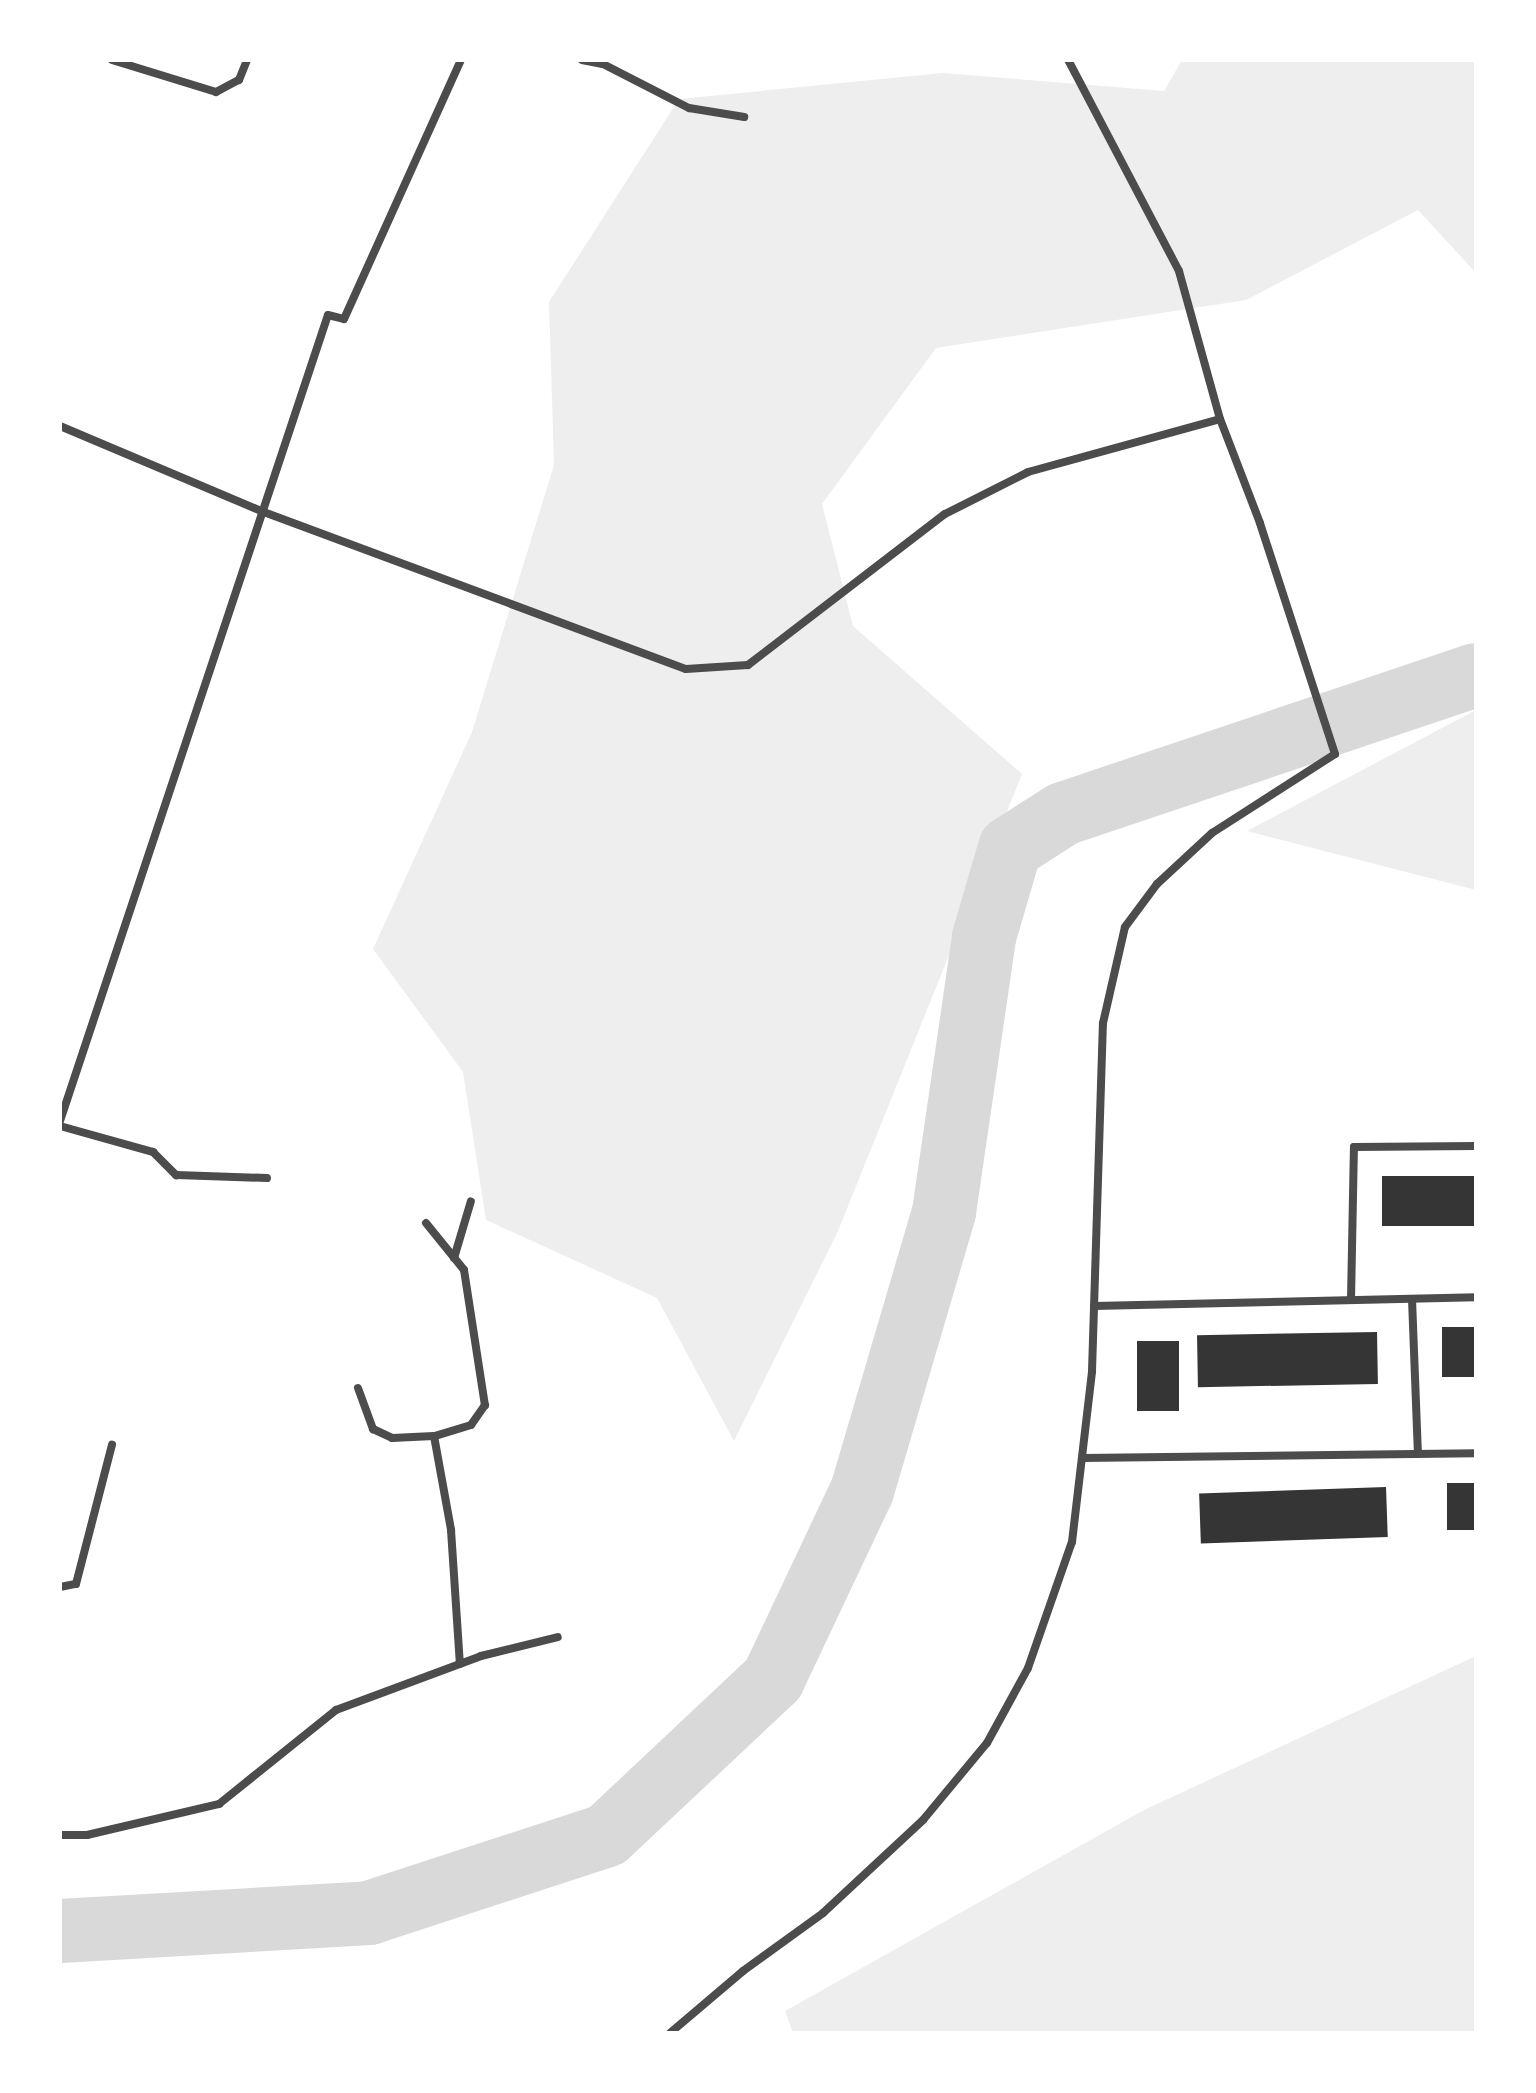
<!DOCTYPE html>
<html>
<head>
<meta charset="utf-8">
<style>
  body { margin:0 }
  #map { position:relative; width:1536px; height:2093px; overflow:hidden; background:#fff; font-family:Signika,sans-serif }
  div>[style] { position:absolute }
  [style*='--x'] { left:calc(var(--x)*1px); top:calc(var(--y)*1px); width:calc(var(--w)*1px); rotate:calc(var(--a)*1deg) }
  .green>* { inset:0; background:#eee }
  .river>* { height:64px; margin:-32px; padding:0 32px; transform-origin:32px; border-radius:32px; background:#d9d9d9 }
  .building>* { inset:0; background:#353535; transform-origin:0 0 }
  .minor>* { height:8px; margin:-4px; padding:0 4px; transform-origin:4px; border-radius:4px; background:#4c4c4c }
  span { translate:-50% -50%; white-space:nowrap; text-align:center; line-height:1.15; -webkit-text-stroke:7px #fff; paint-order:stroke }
  .frame { position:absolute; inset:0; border:62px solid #fff; pointer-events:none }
</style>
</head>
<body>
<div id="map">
  <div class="green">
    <div style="clip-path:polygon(1182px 60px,1476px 60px,1476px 273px,1418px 210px,1246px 300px,936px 348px,822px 504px,853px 626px,1022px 774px,838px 1231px,734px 1441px,657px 1298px,486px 1220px,463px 1072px,373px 949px,472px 732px,554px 465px,549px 302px,679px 99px,943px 73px,1164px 91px)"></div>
    <div style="clip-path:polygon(1476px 710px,1476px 890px,1247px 831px)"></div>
    <div style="clip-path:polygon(1476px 1656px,1476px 2033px,793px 2033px,785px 2011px,1144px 1810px)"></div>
  </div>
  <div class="river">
    <div style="--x:60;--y:1931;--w:310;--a:-3.3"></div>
    <div style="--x:369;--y:1913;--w:250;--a:-18.1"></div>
    <div style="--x:607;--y:1835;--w:228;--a:-43.2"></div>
    <div style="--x:773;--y:1679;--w:208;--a:-64.7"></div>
    <div style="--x:862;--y:1491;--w:291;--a:-73.6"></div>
    <div style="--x:944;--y:1212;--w:278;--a:-81.7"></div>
    <div style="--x:984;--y:937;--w:93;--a:-73.7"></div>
    <div style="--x:1010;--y:848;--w:63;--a:-32.7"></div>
    <div style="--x:1063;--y:814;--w:436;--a:-18.6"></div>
  </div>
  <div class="building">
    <div style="left:1476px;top:1176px;width:50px;height:94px;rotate:90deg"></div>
    <div style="left:1476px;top:1327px;width:50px;height:34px;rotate:90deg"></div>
    <div style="left:1377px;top:1332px;width:52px;height:180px;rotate:89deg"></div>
    <div style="left:1137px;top:1341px;width:42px;height:70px"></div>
    <div style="left:1476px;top:1483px;width:47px;height:29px;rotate:90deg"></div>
    <div style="left:1386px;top:1487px;width:50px;height:187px;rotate:88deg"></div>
  </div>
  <div class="minor">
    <div style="--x:112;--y:60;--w:109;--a:17.1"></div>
    <div style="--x:216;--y:92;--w:26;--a:-28"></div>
    <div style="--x:239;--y:80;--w:22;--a:-68"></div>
    <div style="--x:582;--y:60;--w:21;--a:11"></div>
    <div style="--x:603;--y:64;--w:97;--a:27.1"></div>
    <div style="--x:689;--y:108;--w:56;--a:9.3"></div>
    <div style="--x:60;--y:426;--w:218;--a:22.9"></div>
    <div style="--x:261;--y:511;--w:453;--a:20.4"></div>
    <div style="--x:686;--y:669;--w:62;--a:-3.7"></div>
    <div style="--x:748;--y:665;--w:248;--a:-37.5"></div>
    <div style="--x:945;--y:514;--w:93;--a:-26.8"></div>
    <div style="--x:1028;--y:472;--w:199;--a:-15.4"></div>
    <div style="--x:60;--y:1121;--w:849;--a:-71.61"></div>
    <div style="--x:328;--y:315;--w:16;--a:14"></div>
    <div style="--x:344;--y:319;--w:284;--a:-65.7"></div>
    <div style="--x:60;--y:1126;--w:97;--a:15.6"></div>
    <div style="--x:153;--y:1152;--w:33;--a:45"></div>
    <div style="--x:176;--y:1175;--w:91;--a:1.9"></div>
    <div style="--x:426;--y:1223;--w:60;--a:51"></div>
    <div style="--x:464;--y:1270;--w:137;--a:81.2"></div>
    <div style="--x:485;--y:1405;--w:24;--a:125"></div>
    <div style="--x:471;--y:1425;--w:39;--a:163"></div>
    <div style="--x:454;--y:1258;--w:59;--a:-73.4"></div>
    <div style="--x:1412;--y:1299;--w:155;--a:87.8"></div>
    <div style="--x:1351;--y:1300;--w:153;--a:-88.9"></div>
    <div style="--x:1354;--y:1147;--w:122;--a:-0.5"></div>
    <div style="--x:1094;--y:1306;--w:382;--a:-1.3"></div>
    <div style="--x:358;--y:1388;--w:44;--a:69.9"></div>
    <div style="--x:373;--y:1429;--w:21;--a:25"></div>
    <div style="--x:392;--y:1438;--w:42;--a:-2.7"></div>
    <div style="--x:434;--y:1436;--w:96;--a:79.7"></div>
    <div style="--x:451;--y:1530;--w:134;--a:86.2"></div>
    <div style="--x:1082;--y:1458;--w:394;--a:-0.7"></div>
    <div style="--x:60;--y:1587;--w:16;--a:-11"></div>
    <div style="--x:76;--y:1584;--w:144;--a:-75.5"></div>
    <div style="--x:60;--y:1835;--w:27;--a:0"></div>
    <div style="--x:87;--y:1835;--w:136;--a:-13.2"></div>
    <div style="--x:219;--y:1804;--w:150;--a:-38.8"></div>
    <div style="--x:336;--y:1710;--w:155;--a:-20.4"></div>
    <div style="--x:481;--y:1656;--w:79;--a:-13.9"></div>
    <div style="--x:670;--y:2033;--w:96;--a:-40.3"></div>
    <div style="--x:743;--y:1971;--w:99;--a:-35.9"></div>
    <div style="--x:823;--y:1913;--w:137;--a:-42.9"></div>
    <div style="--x:923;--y:1820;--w:100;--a:-50.3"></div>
    <div style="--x:987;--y:1743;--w:85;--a:-61.3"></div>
    <div style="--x:1028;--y:1668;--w:133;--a:-70.8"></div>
    <div style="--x:1072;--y:1542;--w:172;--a:-83.3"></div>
    <div style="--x:1092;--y:1371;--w:348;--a:-88.2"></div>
    <div style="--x:1103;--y:1023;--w:98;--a:-77.1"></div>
    <div style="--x:1125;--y:927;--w:54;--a:-53.3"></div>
    <div style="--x:1157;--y:884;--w:75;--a:-42.8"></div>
    <div style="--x:1212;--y:833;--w:146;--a:-32.7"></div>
    <div style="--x:1335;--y:754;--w:243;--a:-108"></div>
    <div style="--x:1260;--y:523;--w:111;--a:-111"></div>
    <div style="--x:1220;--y:419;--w:154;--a:-105.5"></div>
    <div style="--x:1179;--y:271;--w:238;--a:-117.7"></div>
  </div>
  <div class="frame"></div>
</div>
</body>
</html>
